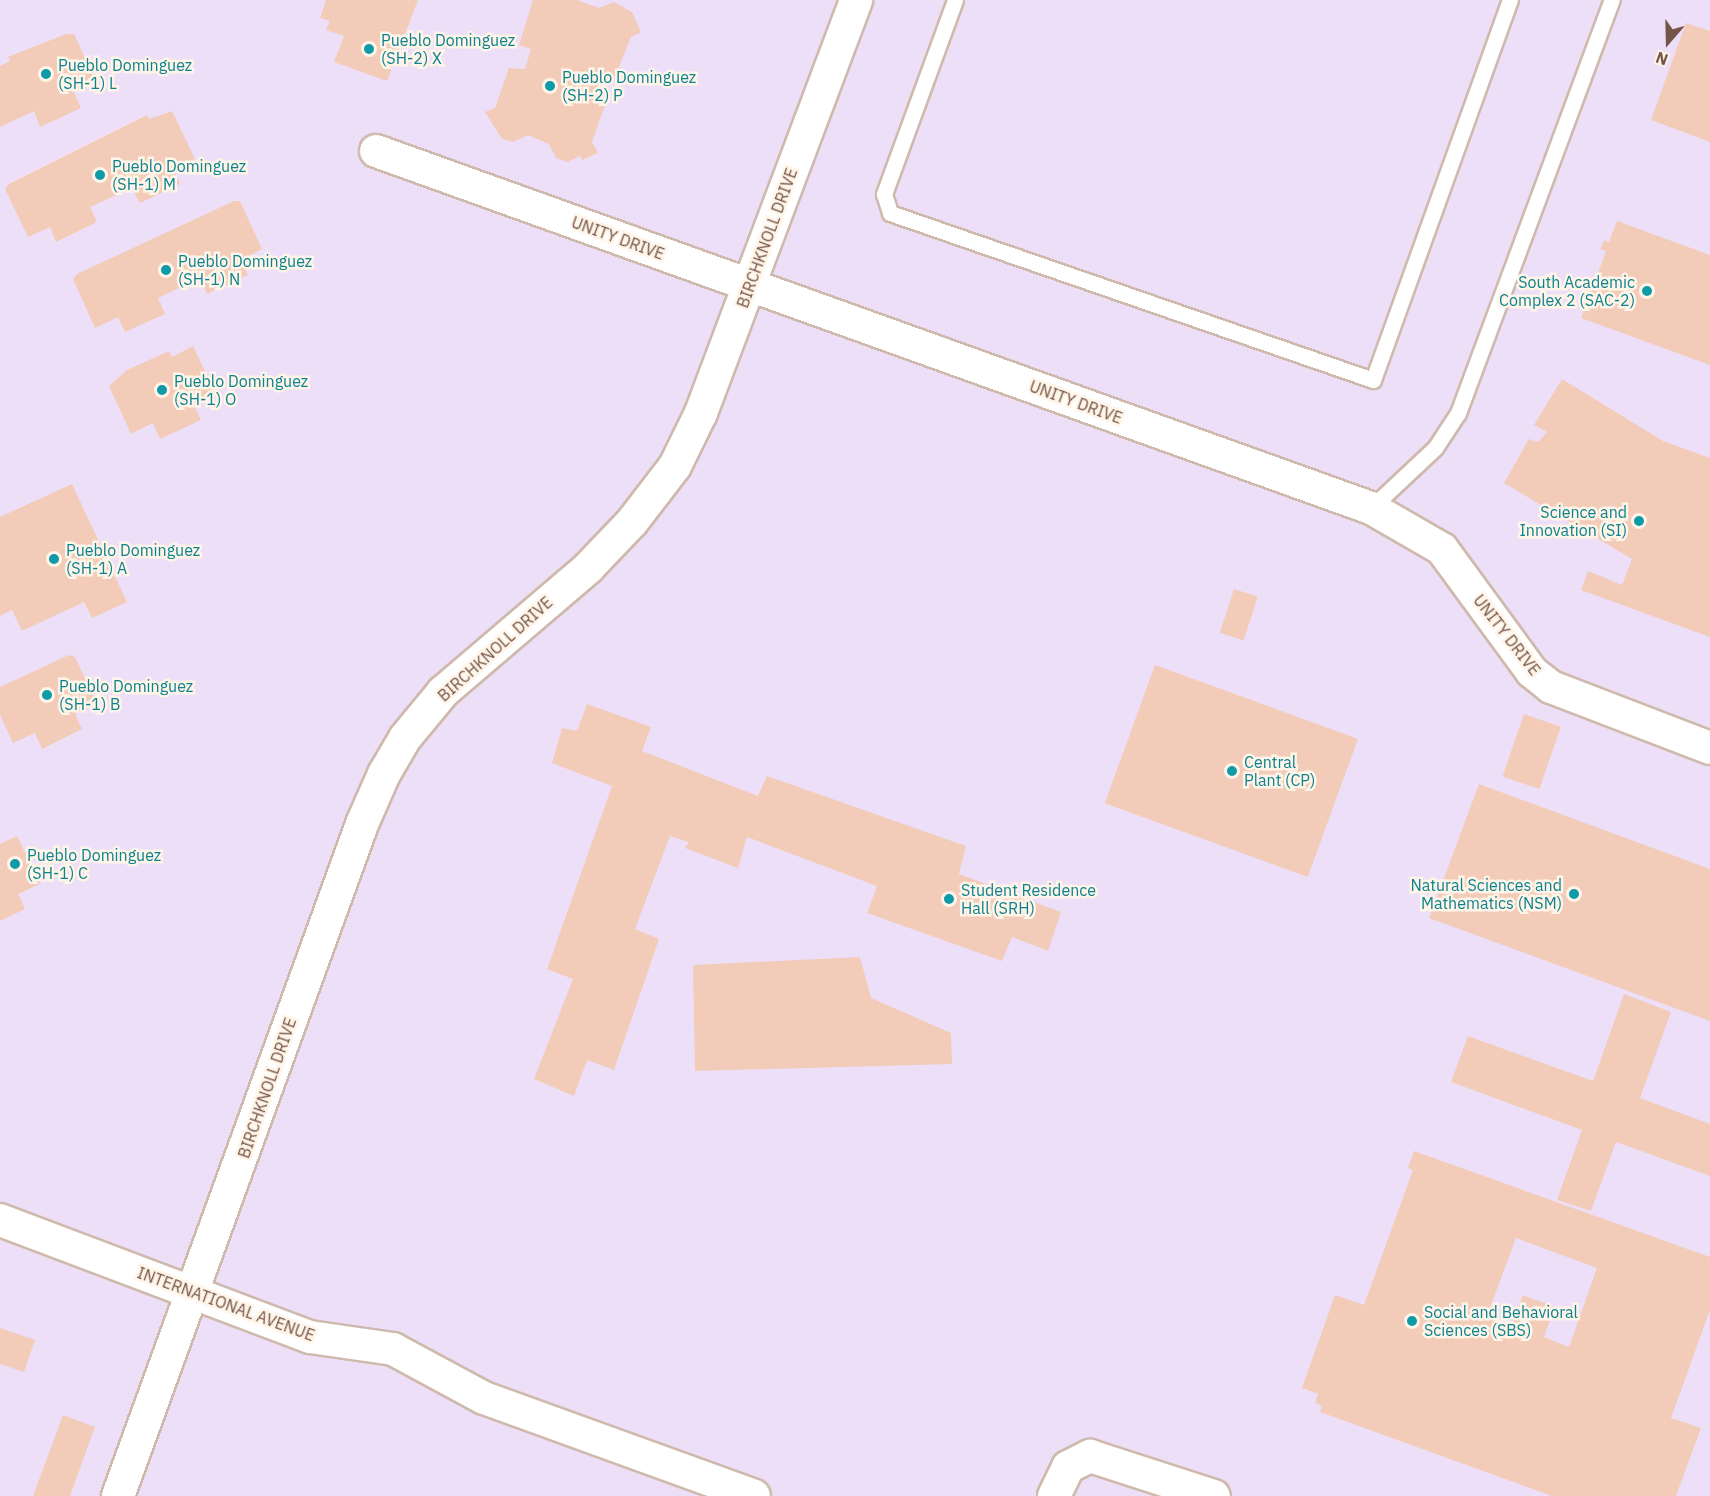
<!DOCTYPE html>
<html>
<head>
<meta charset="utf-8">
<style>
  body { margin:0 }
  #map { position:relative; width:1710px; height:1496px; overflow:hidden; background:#fcf0e2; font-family:"IBM Plex Sans",sans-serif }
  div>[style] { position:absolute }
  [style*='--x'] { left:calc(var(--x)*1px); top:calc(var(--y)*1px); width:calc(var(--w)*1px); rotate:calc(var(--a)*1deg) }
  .education>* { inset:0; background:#eddff8; transform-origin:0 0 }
  .building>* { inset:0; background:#f2ccb9; transform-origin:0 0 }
  .roads { filter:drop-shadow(2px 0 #cfb9ac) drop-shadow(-2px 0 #cfb9ac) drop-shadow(0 2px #cfb9ac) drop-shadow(0 -2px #cfb9ac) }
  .lane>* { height:15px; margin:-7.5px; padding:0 7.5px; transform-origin:7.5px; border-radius:7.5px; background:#fff }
  .street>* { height:32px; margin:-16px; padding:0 16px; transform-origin:16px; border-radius:16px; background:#fff }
  .dots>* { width:16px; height:16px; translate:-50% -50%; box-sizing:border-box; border:3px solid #fff4e8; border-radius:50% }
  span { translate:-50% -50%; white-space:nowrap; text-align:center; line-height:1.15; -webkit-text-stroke:5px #fff4e8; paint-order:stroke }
  .culture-label { font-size:16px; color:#0d838f }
  .left { translate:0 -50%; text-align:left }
  .right { translate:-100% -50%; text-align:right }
  .street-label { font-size:16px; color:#745548 }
  .north { position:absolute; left:1638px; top:12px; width:60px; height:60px; -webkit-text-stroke:4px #fff4e8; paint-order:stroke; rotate:200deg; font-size:16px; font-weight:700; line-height:24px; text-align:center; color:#745548 }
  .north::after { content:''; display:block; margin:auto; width:21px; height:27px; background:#745548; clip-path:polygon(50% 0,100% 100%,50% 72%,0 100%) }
</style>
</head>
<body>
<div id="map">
  <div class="education">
    <div style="left:0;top:0;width:1710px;height:1496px"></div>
  </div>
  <div class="building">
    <div style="clip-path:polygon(326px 0,418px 0,387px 81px,334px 62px,344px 36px,326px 30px,330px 21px,320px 18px)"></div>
    <div style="clip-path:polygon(533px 0,577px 0,599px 8px,614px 2px,632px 12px,641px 32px,631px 37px,615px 77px,602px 75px,594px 95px,606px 102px,592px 142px,598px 153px,582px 160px,580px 156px,567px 162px,556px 158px,549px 144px,528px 135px,513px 142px,502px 139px,485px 112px,495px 108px,509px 68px,525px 69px,531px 49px,519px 45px)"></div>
    <div style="clip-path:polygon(1686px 23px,1710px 31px,1710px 142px,1651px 120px)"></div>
    <div style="clip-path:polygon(66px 34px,74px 34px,96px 82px,74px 92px,81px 108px,40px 127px,34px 111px,0 127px,0 66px,10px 61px,8px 57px)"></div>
    <div style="clip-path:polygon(172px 111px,195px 159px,173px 169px,180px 184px,140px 203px,132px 188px,90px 207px,97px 222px,56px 242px,50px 227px,28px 237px,5px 189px,9px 184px,147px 115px,149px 119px)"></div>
    <div style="clip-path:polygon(234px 201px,240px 201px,262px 249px,241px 260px,248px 275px,207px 294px,200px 278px,158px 298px,165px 314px,125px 332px,118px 317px,95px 328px,73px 279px,77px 274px)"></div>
    <div style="clip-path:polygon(1617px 221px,1710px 255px,1710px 365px,1581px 318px,1589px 297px,1583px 295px,1587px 285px,1593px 287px,1606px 251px,1600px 249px,1604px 240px,1609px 242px)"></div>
    <div style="clip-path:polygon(193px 346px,216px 394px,194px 405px,201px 420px,160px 439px,153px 423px,131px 434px,109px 386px,127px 370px,169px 351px,172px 357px)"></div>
    <div style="clip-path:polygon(1562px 379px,1663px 441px,1710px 458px,1710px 637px,1581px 590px,1588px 571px,1622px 585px,1632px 559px,1504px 483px,1529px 439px,1538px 442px,1547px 432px,1534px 425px)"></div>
    <div style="clip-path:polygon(72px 484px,127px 602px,92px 618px,84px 602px,22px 631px,12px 610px,0 616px,0 517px)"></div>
    <div style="left:1234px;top:589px;width:25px;height:46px;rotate:18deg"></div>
    <div style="clip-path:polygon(69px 655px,75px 657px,97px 704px,75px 714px,82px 729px,42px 749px,35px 733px,13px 743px,0 715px,0 687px)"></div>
    <div style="left:1155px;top:665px;width:216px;height:147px;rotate:20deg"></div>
    <div style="clip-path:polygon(587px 704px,651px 727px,642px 751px,758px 796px,767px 776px,966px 846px,959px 874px,1061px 912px,1048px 951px,1012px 937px,1002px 961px,867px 913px,877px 886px,747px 837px,738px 868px,685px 848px,689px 842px,670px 836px,635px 929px,659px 939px,614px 1070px,587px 1060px,574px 1096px,534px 1079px,573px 979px,547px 969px,612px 786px,552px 763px,562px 728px,577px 731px)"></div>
    <div style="left:1524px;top:714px;width:39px;height:66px;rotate:19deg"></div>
    <div style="clip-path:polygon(1479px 784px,1710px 869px,1710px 1021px,1429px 918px)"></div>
    <div style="clip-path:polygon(17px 836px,40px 884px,18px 894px,25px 909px,0 921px,0 844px)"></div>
    <div style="clip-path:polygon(860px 957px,871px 998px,951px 1033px,952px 1064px,695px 1071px,693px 965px)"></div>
    <div style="clip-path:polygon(1624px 994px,1671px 1012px,1640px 1098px,1710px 1124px,1710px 1176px,1616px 1142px,1591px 1211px,1557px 1200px,1582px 1130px,1451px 1082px,1468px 1036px,1593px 1081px)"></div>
    <div style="clip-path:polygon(evenodd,1414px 1151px,1710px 1257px,1710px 1310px,1671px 1418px,1701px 1428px,1676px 1496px,1552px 1496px,1320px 1412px,1322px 1406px,1315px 1403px,1318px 1394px,1302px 1388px,1335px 1295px,1364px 1305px,1413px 1170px,1408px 1168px,1414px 1151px,1516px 1238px,1597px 1268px,1569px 1347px,1544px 1337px,1555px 1307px,1523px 1295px,1512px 1325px,1487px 1316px,1516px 1238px)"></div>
    <div style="clip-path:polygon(0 1328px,35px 1340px,24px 1372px,0 1364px)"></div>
    <div style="clip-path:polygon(63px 1415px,95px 1427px,70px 1496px,33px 1496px)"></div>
  </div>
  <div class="roads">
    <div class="lane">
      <div style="--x:955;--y:0;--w:207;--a:110.1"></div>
      <div style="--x:884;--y:194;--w:20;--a:72"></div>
      <div style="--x:890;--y:213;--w:511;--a:19.07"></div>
      <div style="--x:1373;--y:380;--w:404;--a:-70.2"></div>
      <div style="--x:1371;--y:508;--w:88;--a:-43.2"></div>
      <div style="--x:1435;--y:448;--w:42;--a:-56.7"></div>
      <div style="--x:1458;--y:413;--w:441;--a:-69.6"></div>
    </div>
    <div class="street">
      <div style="--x:376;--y:151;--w:1057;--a:19.74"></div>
      <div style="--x:1371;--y:508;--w:82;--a:30"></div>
      <div style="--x:1442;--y:549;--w:152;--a:53.8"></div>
      <div style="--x:1532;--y:672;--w:24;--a:38"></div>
      <div style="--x:1551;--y:687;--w:170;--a:21"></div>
      <div style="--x:0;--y:1220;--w:331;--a:20.7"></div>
      <div style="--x:310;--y:1337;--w:84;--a:8.2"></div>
      <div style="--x:393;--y:1349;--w:103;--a:28.3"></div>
      <div style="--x:484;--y:1398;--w:287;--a:19.9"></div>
      <div style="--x:118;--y:1496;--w:715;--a:-70.04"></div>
      <div style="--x:362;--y:824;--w:55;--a:-66.3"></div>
      <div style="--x:384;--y:774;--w:42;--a:-59.7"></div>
      <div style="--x:405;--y:738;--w:60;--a:-50.4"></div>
      <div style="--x:443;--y:692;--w:191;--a:-40.5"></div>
      <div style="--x:588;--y:568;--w:64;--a:-46.3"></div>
      <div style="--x:632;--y:522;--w:71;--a:-52.5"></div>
      <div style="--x:675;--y:466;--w:59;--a:-63.9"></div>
      <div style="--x:701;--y:413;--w:441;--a:-69.4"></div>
      <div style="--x:1054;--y:1496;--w:32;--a:-64"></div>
      <div style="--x:1068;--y:1467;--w:25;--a:-27"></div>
      <div style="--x:1090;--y:1456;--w:130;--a:17.9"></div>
    </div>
  </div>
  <div class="dots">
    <div style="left:369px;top:49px;background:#0f9aa8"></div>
    <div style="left:46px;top:74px;background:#0f9aa8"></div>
    <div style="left:550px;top:86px;background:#0f9aa8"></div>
    <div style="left:100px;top:175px;background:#0f9aa8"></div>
    <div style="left:166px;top:270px;background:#0f9aa8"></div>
    <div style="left:1647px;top:291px;background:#0f9aa8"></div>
    <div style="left:162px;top:390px;background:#0f9aa8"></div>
    <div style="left:1639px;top:521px;background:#0f9aa8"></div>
    <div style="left:54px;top:559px;background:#0f9aa8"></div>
    <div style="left:47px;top:695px;background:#0f9aa8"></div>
    <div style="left:1232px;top:771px;background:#0f9aa8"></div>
    <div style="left:15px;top:864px;background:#0f9aa8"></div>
    <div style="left:1574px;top:894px;background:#0f9aa8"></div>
    <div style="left:949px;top:899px;background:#0f9aa8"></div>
    <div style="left:1412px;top:1321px;background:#0f9aa8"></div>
  </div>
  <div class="culture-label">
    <span class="left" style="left:381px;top:49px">Pueblo Dominguez<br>(SH-2) X</span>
    <span class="left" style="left:58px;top:74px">Pueblo Dominguez<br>(SH-1) L</span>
    <span class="left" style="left:562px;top:86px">Pueblo Dominguez<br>(SH-2) P</span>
    <span class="left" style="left:112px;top:175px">Pueblo Dominguez<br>(SH-1) M</span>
    <span class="left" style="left:178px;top:270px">Pueblo Dominguez<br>(SH-1) N</span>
    <span class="right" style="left:1635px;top:291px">South Academic<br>Complex 2 (SAC-2)</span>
    <span class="left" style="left:174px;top:390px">Pueblo Dominguez<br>(SH-1) O</span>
    <span class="right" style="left:1627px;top:521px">Science and<br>Innovation (SI)</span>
    <span class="left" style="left:66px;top:559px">Pueblo Dominguez<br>(SH-1) A</span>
    <span class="left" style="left:59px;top:695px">Pueblo Dominguez<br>(SH-1) B</span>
    <span class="left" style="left:1244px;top:771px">Central<br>Plant (CP)</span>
    <span class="left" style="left:27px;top:864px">Pueblo Dominguez<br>(SH-1) C</span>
    <span class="right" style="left:1562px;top:894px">Natural Sciences and<br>Mathematics (NSM)</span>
    <span class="left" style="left:961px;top:899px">Student Residence<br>Hall (SRH)</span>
    <span class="left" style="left:1424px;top:1321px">Social and Behavioral<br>Sciences (SBS)</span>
  </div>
  <div class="street-label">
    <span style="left:618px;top:238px;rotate:20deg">UNITY DRIVE</span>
    <span style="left:767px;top:238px;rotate:-70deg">BIRCHKNOLL DRIVE</span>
    <span style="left:1076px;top:402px;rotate:20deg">UNITY DRIVE</span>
    <span style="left:1507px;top:635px;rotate:52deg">UNITY DRIVE</span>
    <span style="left:495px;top:649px;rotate:-42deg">BIRCHKNOLL DRIVE</span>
    <span style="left:267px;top:1088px;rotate:-71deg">BIRCHKNOLL DRIVE</span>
    <span style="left:226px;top:1304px;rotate:20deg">INTERNATIONAL AVENUE</span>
  </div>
  <div class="north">N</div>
</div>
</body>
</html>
